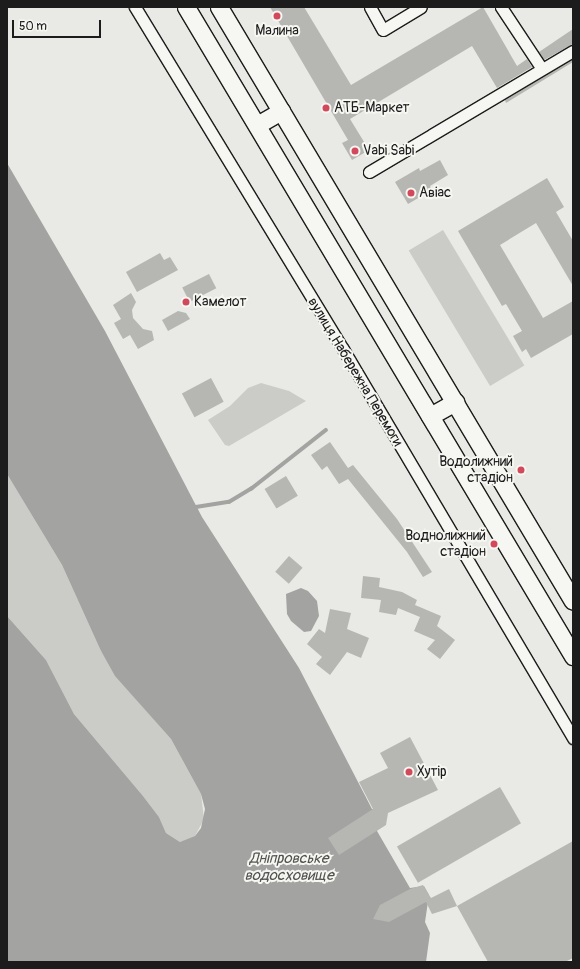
<!DOCTYPE html>
<html>
<head>
<meta charset="utf-8">
<style>
  body { margin:0 }
  #map { position:relative; width:580px; height:969px; overflow:hidden; background:#e9e9e5; font-family:Pangolin,sans-serif }
  div>[style] { position:absolute }
  [style*='--x'] { left:calc(var(--x)*1px); top:calc(var(--y)*1px); width:calc(var(--w)*1px); rotate:calc(var(--a)*1deg) }
  .green>* { inset:0; background:#cbcbc7; transform-origin:0 0 }
  .water>* { inset:0; background:#a3a3a1 }
  .stream>* { height:3.5px; margin:-1.75px; padding:0 1.75px; transform-origin:1.75px; border-radius:1.75px; background:#a3a3a1 }
  .building>* { inset:0; background:#b6b6b3; transform-origin:0 0 }
  .roads { filter:drop-shadow(1px 0 #1c1c1c) drop-shadow(-1px 0 #1c1c1c) drop-shadow(0 1px #1c1c1c) drop-shadow(0 -1px #1c1c1c) }
  .street>* { height:11px; margin:-5.5px; padding:0 5.5px; transform-origin:5.5px; border-radius:5.5px; background:#f6f6f2 }
  .primary>* { height:17px; margin:-8.5px; padding:0 8.5px; transform-origin:8.5px; border-radius:8.5px; background:#f6f6f2 }
  .dots>* { width:11px; height:11px; translate:-50% -50%; box-sizing:border-box; border:2px solid #f6f6f2; border-radius:50% }
  span { translate:-50% -50%; white-space:nowrap; text-align:center; line-height:1.15; -webkit-text-stroke:4px #f6f6f2; paint-order:stroke }
  .poi-label { font-size:14px; color:#1c1c1c }
  .left { translate:0 -50%; text-align:left }
  .right { translate:-100% -50%; text-align:right }
  .street-label { font-size:14px; color:#1c1c1c }
  .water-label { font-size:15px; color:#525251; font-style:italic }
  .frame { position:absolute; inset:0; border:8px solid #1c1c1c; pointer-events:none }
  .scale { position:absolute; left:12px; top:20px; width:89px; height:18px; box-sizing:border-box; border:2px solid #1c1c1c; border-top:0; padding-left:5px; font-size:12px; line-height:14px; white-space:nowrap; color:#1c1c1c; -webkit-text-stroke:3px #f6f6f2; paint-order:stroke }
</style>
</head>
<body>
<div id="map">
  <div class="green">
    <div style="left:443px;top:230px;width:158px;height:40px;rotate:59deg"></div>
    <div style="clip-path:polygon(261px 383px,289px 391px,306px 401px,229px 446px,225px 445px,208px 420px,230px 406px,248px 388px)"></div>
    <div style="clip-path:polygon(7px 474px,62px 565px,100px 649px,135px 698px,171px 739px,201px 794px,204px 819px,195px 836px,186px 841px,180px 842px,166px 833px,159px 817px,143px 796px,74px 714px,46px 660px,7px 616px)"></div>
  </div>
  <div class="water">
    <div style="clip-path:polygon(7px 163px,105px 331px,202px 517px,299px 668px,372px 809px,383px 810px,377px 831px,410px 888px,424px 886px,429px 895px,425px 922px,430px 933px,426px 962px,7px 962px,7px 616px,46px 660px,74px 714px,143px 796px,159px 817px,166px 833px,180px 842px,195px 836px,201px 828px,205px 809px,201px 794px,171px 739px,115px 676px,100px 649px,62px 565px,7px 474px)"></div>
    <div style="clip-path:polygon(301px 588px,308px 591px,317px 601px,319px 616px,311px 631px,304px 632px,291px 621px,287px 614px,286px 594px)"></div>
  </div>
  <div class="stream">
    <div style="--x:196;--y:507;--w:33;--a:-9"></div>
    <div style="--x:229;--y:502;--w:26;--a:-31"></div>
    <div style="--x:251;--y:489;--w:95;--a:-38.2"></div>
  </div>
  <div class="building">
    <div style="clip-path:polygon(270px 7px,304px 7px,351px 85px,483px 7px,517px 66px,527px 59px,532px 67px,497px 88px,472px 46px,350px 119px,369px 150px,352px 160px,342px 143px,348px 140px)"></div>
    <div style="clip-path:polygon(573px 29px,573px 44px,544px 60px,539px 52px)"></div>
    <div style="clip-path:polygon(573px 59px,573px 62px,506px 103px,505px 100px)"></div>
    <div style="clip-path:polygon(440px 160px,448px 175px,430px 186px,432px 190px,408px 204px,395px 182px,419px 168px,420px 171px)"></div>
    <div style="clip-path:polygon(547px 178px,564px 207px,556px 212px,573px 241px,573px 286px,536px 223px,500px 245px,543px 318px,573px 301px,573px 334px,531px 358px,526px 349px,522px 352px,513px 336px,522px 331px,506px 304px,502px 306px,458px 231px)"></div>
    <div style="clip-path:polygon(160px 253px,164px 260px,170px 257px,178px 270px,137px 292px,126px 272px)"></div>
    <div style="left:209px;top:274px;width:16px;height:30px;rotate:63deg"></div>
    <div style="clip-path:polygon(131px 293px,136px 302px,132px 310px,133px 318px,143px 329px,152px 331px,154px 340px,138px 349px,130px 335px,123px 339px,114px 323px,121px 319px,113px 305px)"></div>
    <div style="clip-path:polygon(178px 311px,186px 313px,190px 319px,168px 331px,162px 320px)"></div>
    <div style="left:211px;top:378px;width:27px;height:33px;rotate:62deg"></div>
    <div style="clip-path:polygon(330px 442px,348px 468px,353px 465px,397px 519px,432px 572px,423px 577px,407px 552px,348px 479px,339px 484px,327px 466px,322px 470px,311px 455px)"></div>
    <div style="left:286px;top:476px;width:23px;height:25px;rotate:59deg"></div>
    <div style="left:289px;top:556px;width:18px;height:21px;rotate:41deg"></div>
    <div style="clip-path:polygon(363px 576px,380px 578px,379px 587px,402px 592px,417px 600px,415px 605px,441px 616px,437px 626px,455px 640px,440px 659px,427px 649px,435px 640px,414px 631px,420px 617px,398px 608px,396px 615px,379px 612px,381px 600px,361px 598px)"></div>
    <div style="clip-path:polygon(330px 609px,351px 613px,347px 629px,369px 638px,361px 658px,347px 652px,330px 675px,316px 664px,322px 657px,307px 644px,319px 629px,325px 633px)"></div>
    <div style="clip-path:polygon(410px 737px,438px 790px,388px 813px,386px 825px,339px 855px,328px 838px,373px 809px,359px 782px,388px 768px,380px 753px)"></div>
    <div style="left:500px;top:787px;width:42px;height:119px;rotate:60deg"></div>
    <div style="clip-path:polygon(573px 841px,573px 958px,565px 962px,488px 962px,457px 906px)"></div>
    <div style="clip-path:polygon(423px 885px,431px 898px,449px 889px,457px 906px,432px 914px,426px 902px,389px 922px,373px 919px,380px 905px,410px 889px)"></div>
  </div>
  <div class="roads">
    <div class="street">
      <div style="--x:135;--y:7;--w:400;--a:58.7"></div>
      <div style="--x:343;--y:349;--w:452;--a:59.4"></div>
      <div style="--x:370;--y:7;--w:26;--a:61"></div>
      <div style="--x:383;--y:30;--w:44;--a:-31.2"></div>
      <div style="--x:501;--y:7;--w:74;--a:56.5"></div>
      <div style="--x:369;--y:172;--w:237;--a:-30.7"></div>
    </div>
    <div class="primary">
      <div style="--x:186;--y:7;--w:756;--a:59.19"></div>
      <div style="--x:219;--y:7;--w:691;--a:59.21"></div>
      <div style="--x:257;--y:125;--w:28;--a:-30"></div>
      <div style="--x:430;--y:416;--w:29;--a:-29"></div>
    </div>
  </div>
  <div class="dots">
    <div style="left:277px;top:16px;background:#d1495b"></div>
    <div style="left:326px;top:108px;background:#d1495b"></div>
    <div style="left:355px;top:151px;background:#d1495b"></div>
    <div style="left:411px;top:193px;background:#d1495b"></div>
    <div style="left:186px;top:302px;background:#d1495b"></div>
    <div style="left:521px;top:470px;background:#d1495b"></div>
    <div style="left:494px;top:544px;background:#d1495b"></div>
    <div style="left:409px;top:772px;background:#d1495b"></div>
  </div>
  <div class="poi-label">
    <span style="left:277px;top:31px">Малина</span>
    <span class="left" style="left:334px;top:108px">АТБ-Маркет</span>
    <span class="left" style="left:363px;top:151px">Vabi Sabi</span>
    <span class="left" style="left:419px;top:193px">Авіас</span>
    <span class="left" style="left:194px;top:302px">Камелот</span>
    <span class="right" style="left:513px;top:470px">Водолижний<br>стадіон</span>
    <span class="right" style="left:486px;top:544px">Воднолижний<br>стадіон</span>
    <span class="left" style="left:417px;top:772px">Хутір</span>
  </div>
  <div class="street-label">
    <span style="left:355px;top:372px;rotate:59deg">вулиця Набережна Перемоги</span>
  </div>
  <div class="water-label">
    <span style="left:289px;top:867px">Дніпровське<br>водосховище</span>
  </div>
  <div class="frame"></div>
  <div class="scale">50 m</div>
</div>
</body>
</html>
